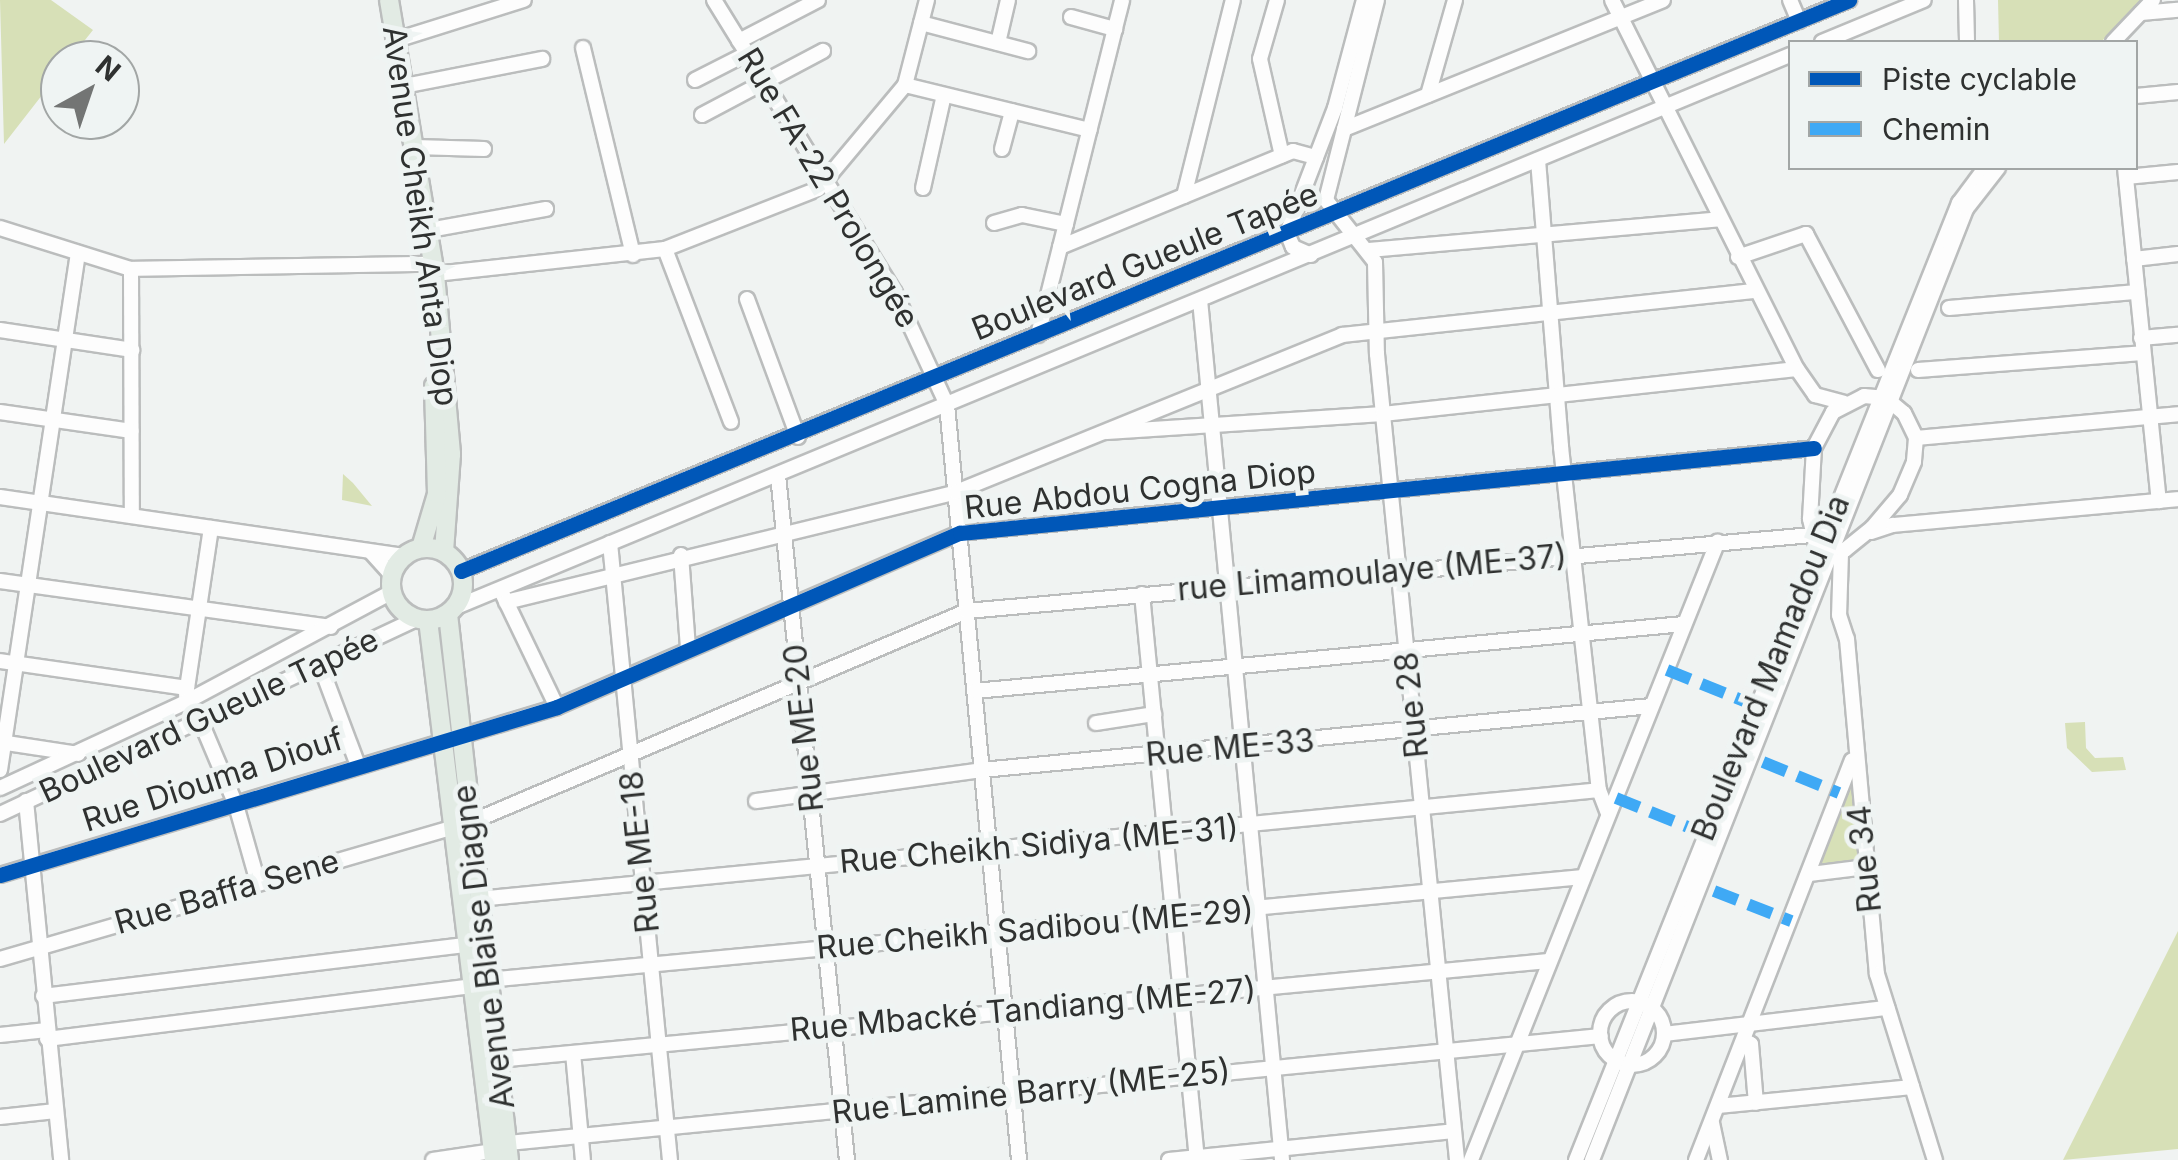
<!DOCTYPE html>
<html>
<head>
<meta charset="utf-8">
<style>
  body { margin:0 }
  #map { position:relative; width:2178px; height:1160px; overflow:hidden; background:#f0f3f2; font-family:Inter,sans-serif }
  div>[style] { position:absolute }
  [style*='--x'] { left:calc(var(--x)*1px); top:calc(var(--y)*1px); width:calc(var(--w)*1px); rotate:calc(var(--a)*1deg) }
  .green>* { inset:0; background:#d7e0b7 }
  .roads { filter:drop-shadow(2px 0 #bbbdbd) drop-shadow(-2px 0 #bbbdbd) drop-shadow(0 2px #bbbdbd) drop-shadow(0 -2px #bbbdbd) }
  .minor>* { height:14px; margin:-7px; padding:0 7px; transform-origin:7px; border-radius:7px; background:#fdfdfd }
  .minor>.ring { margin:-7px; padding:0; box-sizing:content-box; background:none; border:14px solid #fdfdfd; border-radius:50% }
  .major>* { height:18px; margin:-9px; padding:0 9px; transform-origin:9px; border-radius:9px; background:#e2ebe4 }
  .major>.ring { margin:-9px; padding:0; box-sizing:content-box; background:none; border:18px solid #e2ebe4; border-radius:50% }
  .quiet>* { height:12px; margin-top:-6px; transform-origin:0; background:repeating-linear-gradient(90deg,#3fa9f5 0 25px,transparent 0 37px) }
  .cycleway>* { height:15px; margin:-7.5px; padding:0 7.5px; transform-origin:7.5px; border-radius:7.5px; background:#0057b8 }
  span { translate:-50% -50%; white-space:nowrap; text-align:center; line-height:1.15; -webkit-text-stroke:10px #eff4f3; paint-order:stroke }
  .street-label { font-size:32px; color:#2f3130 }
  .legend { position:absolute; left:1788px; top:40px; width:350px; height:130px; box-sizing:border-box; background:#eff4f3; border:2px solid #a2a6a5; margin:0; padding:12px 18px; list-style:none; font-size:30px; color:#2f3130 }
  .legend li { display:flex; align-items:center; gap:20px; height:50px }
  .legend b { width:50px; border:2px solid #a2a6a5 }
  .north { position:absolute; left:40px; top:40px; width:100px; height:100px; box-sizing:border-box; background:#eff4f3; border:2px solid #a2a6a5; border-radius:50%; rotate:40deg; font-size:28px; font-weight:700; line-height:40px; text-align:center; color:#2f3130 }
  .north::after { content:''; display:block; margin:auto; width:35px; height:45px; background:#737574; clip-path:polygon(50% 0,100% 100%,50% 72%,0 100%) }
</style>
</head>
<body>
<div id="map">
  <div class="green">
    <div style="clip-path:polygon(0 0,51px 0,93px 30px,69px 60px,60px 60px,60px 72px,4px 144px)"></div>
    <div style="clip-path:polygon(1998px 0,2141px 0,2101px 42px,1999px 42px)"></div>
    <div style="clip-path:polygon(343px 474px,353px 483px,372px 506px,342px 500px)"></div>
    <div style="clip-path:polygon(2085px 722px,2086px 748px,2095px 758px,2123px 757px,2126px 770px,2092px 772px,2067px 748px,2065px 723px)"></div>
    <div style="clip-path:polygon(1851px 775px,1862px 861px,1818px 867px)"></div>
    <div style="clip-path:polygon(2178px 931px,2178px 1149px,2063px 1160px)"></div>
  </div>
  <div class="roads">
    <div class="minor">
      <div style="--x:714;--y:0;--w:344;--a:58.3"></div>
      <div style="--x:895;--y:293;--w:123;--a:65.1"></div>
      <div style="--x:947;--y:405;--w:758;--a:84.55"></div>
      <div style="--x:1277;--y:0;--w:61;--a:106.1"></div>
      <div style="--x:1260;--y:59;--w:99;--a:77.2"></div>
      <div style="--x:1377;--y:0;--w:206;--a:104.3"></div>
      <div style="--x:1326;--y:200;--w:79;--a:51.7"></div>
      <div style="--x:1375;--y:262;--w:92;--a:88.8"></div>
      <div style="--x:1377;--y:354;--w:810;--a:84.33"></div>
      <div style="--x:1612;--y:0;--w:413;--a:63.4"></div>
      <div style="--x:1797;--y:369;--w:32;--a:55"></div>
      <div style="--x:1815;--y:395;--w:30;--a:15"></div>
      <div style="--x:1790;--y:0;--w:23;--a:67"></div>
      <div style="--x:1966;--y:0;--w:42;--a:88.6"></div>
      <div style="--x:2141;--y:13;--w:37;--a:-5"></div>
      <div style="--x:1071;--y:17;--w:46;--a:15.3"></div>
      <div style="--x:921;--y:23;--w:111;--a:14.7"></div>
      <div style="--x:396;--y:40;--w:134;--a:-17.4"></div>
      <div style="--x:739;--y:41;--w:89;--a:-27.4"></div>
      <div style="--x:1822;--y:42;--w:110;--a:-22.4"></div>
      <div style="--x:2113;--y:42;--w:58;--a:-46.4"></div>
      <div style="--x:998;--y:43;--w:44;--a:-76.9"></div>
      <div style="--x:583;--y:48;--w:213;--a:76.4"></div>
      <div style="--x:695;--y:80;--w:57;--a:-27"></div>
      <div style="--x:905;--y:85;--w:190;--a:13.7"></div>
      <div style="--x:404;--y:86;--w:141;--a:-11.1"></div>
      <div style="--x:1428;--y:95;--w:99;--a:-74.1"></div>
      <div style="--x:2136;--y:96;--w:42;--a:-5.4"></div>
      <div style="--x:702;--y:115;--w:137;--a:-27.9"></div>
      <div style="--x:1344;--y:129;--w:344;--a:-22"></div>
      <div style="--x:415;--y:147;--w:69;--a:1.7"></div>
      <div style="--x:1002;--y:149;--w:39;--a:-75"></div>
      <div style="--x:1538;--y:160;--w:288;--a:85.4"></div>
      <div style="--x:1561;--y:447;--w:345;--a:83.7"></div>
      <div style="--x:1599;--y:790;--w:26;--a:69"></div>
      <div style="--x:2125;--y:168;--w:335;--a:84.2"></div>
      <div style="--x:2126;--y:177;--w:52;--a:-5.5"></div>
      <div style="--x:923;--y:188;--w:95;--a:-77.3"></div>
      <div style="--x:1184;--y:196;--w:202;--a:-76"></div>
      <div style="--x:994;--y:223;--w:29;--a:-16"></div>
      <div style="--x:1022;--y:215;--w:45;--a:11.6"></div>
      <div style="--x:0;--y:228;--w:137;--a:17.4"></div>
      <div style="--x:131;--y:269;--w:292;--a:-1"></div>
      <div style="--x:429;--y:230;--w:119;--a:-10.2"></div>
      <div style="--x:1060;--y:247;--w:252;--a:-22.4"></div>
      <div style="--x:1293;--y:151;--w:24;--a:15"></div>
      <div style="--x:665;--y:249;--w:185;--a:69.1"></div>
      <div style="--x:1369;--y:250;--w:352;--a:-5"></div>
      <div style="--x:1311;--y:255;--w:20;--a:-156"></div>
      <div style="--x:1293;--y:247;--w:15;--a:-113"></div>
      <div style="--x:1287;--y:233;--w:134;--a:-69"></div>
      <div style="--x:1335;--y:108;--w:112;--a:-75"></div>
      <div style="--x:1738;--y:257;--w:72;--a:-18.7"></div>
      <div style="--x:1806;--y:234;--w:154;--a:62.1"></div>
      <div style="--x:2134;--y:259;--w:44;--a:-6.5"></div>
      <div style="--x:131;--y:269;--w:247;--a:89.8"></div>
      <div style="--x:435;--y:274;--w:231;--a:-6.2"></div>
      <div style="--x:665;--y:249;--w:164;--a:-21.4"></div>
      <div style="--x:818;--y:189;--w:136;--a:-50.1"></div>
      <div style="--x:905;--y:85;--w:88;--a:-75.5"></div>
      <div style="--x:747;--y:299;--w:147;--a:69.7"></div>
      <div style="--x:1200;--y:300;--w:864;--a:84.55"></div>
      <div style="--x:1949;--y:308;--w:189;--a:-4.9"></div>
      <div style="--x:0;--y:330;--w:134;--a:8.6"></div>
      <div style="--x:1038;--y:335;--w:345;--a:-75.9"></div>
      <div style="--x:2141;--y:338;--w:37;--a:-5"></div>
      <div style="--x:1918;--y:370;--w:225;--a:-4.3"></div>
      <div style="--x:1864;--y:396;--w:22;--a:5"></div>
      <div style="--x:1886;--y:398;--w:23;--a:40"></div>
      <div style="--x:1904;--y:413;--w:28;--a:64"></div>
      <div style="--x:1916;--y:438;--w:24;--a:95"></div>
      <div style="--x:1914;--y:462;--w:36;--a:113"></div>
      <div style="--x:1900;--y:495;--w:43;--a:130.3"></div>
      <div style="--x:1872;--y:528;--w:35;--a:141"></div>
      <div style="--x:1845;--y:550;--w:20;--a:171"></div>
      <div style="--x:1825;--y:553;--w:12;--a:-138"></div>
      <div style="--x:1816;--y:545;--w:27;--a:-103"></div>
      <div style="--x:1810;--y:519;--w:71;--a:-86.8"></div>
      <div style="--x:1814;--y:448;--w:41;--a:-62.2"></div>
      <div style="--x:1833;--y:412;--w:35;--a:-27"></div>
      <div style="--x:0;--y:412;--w:133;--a:8.2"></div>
      <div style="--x:1106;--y:432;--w:278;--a:-3.7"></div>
      <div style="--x:1383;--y:414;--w:416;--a:-6.2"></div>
      <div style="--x:1916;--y:438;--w:263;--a:-5.2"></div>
      <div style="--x:778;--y:475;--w:688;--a:84.25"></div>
      <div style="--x:0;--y:497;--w:408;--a:8.3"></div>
      <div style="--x:1871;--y:532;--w:23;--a:-18"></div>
      <div style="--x:1893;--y:525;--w:286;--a:-5.2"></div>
      <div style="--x:610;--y:543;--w:620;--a:84.45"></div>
      <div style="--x:371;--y:552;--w:31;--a:48"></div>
      <div style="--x:1841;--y:553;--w:62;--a:91.8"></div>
      <div style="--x:1839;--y:615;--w:25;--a:72"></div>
      <div style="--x:1847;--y:639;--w:336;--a:84.9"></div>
      <div style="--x:1877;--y:974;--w:195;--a:72.7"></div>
      <div style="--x:681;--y:555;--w:94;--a:85.7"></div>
      <div style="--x:461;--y:571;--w:1501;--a:-22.36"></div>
      <div style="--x:0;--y:581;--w:334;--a:7.9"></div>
      <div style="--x:1142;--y:594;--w:569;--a:84.45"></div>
      <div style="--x:503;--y:595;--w:124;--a:64.3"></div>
      <div style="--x:506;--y:602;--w:463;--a:-13.7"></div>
      <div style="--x:956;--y:492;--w:417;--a:-22.1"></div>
      <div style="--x:1342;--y:335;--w:416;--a:-6.1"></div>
      <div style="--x:456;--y:607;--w:1444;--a:-22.48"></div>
      <div style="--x:0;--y:661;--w:189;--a:8.2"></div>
      <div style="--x:321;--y:667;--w:103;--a:69.4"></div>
      <div style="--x:975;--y:691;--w:712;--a:-5.4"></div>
      <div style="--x:186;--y:695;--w:169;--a:-81.5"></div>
      <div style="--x:201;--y:722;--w:90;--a:67.1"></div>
      <div style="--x:236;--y:805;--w:81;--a:74.2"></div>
      <div style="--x:1096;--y:723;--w:59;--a:-8.8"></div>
      <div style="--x:0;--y:742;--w:79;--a:8.7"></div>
      <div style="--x:0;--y:770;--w:523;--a:-81.42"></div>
      <div style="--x:0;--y:788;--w:203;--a:-24.8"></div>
      <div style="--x:184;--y:703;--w:236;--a:-28.1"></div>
      <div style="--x:26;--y:801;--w:361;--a:84.4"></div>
      <div style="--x:756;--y:801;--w:228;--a:-7.8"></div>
      <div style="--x:982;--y:770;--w:672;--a:-5.46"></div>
      <div style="--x:0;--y:814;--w:460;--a:-25.1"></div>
      <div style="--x:1810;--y:874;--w:56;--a:-7.1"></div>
      <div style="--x:0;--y:875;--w:582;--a:-16.78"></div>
      <div style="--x:557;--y:707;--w:439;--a:-23.4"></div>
      <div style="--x:960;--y:533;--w:858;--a:-5.68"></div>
      <div style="--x:478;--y:899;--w:1126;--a:-5.55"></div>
      <div style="--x:0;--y:959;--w:488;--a:-16.2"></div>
      <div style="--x:469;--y:823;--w:541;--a:-23.06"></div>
      <div style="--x:967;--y:611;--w:848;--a:-5.14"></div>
      <div style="--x:487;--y:980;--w:1101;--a:-5.37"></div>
      <div style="--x:43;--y:996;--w:427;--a:-6.9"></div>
      <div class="ring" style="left:1600px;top:1001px;width:50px;height:50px"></div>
      <div style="--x:1664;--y:1034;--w:225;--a:-6.7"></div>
      <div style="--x:0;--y:1035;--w:47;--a:-6.1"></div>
      <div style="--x:47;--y:1039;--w:428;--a:-7.1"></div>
      <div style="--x:1744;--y:1040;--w:8;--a:30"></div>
      <div style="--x:1751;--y:1044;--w:59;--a:85.2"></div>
      <div style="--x:573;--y:1053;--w:107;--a:84.7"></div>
      <div style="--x:497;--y:1060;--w:1056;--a:-5.38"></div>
      <div style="--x:1718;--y:1106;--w:195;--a:-5.6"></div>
      <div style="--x:0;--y:1117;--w:56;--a:-6.1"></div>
      <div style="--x:1712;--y:1123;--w:38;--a:78"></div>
      <div style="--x:498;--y:1144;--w:1108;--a:-5.59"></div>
      <div style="--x:433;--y:1160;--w:61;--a:-8.5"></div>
      <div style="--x:1169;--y:1160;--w:286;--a:-5.8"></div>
      <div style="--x:1471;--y:1160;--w:666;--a:-68.25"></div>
      <div style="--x:1576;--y:1160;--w:1031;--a:-68.19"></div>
      <div style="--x:1959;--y:203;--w:44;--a:-53.4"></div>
      <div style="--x:1592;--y:1160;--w:1022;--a:-68.53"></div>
      <div style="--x:1966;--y:209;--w:52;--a:-52"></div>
      <div style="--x:1696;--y:1160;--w:429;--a:-68.7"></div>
    </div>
    <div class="major">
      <div style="--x:389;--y:0;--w:278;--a:80.5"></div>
      <div style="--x:435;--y:274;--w:181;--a:84.9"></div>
      <div style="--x:451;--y:454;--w:98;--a:94.1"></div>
      <div class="ring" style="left:391px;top:548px;width:54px;height:54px"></div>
      <div style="--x:421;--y:548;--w:56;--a:-73.5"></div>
      <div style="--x:437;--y:494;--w:108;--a:-91.6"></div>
      <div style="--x:448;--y:614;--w:549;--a:83.63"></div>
      <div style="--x:428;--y:620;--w:544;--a:83.03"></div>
    </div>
  </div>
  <div class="quiet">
    <div style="--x:1667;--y:670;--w:83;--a:21.9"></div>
    <div style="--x:1763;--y:762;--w:82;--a:22.2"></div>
    <div style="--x:1616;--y:798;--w:83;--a:21.9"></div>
    <div style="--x:1714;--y:891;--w:83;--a:21.3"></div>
  </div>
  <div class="cycleway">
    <div style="--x:461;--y:571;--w:1501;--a:-22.36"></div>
    <div style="--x:0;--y:875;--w:582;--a:-16.78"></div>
    <div style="--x:557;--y:707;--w:439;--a:-23.4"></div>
    <div style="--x:960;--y:533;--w:858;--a:-5.68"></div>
  </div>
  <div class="street-label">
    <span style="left:828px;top:188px;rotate:59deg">Rue FA-22 Prolongée</span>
    <span style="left:420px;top:216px;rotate:82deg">Avenue Cheikh Anta Diop</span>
    <span style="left:1145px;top:262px;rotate:-22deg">Boulevard Gueule Tapée</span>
    <span style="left:1140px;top:490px;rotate:-6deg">Rue Abdou Cogna Diop</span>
    <span style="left:1372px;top:573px;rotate:-5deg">rue Limamoulaye (ME-37)</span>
    <span style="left:1771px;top:668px;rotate:-68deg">Boulevard Mamadou Dia</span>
    <span style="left:1412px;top:705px;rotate:-96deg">Rue 28</span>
    <span style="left:209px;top:716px;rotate:-25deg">Boulevard Gueule Tapée</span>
    <span style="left:804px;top:728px;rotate:-96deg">Rue ME-20</span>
    <span style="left:1230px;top:748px;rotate:-5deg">Rue ME-33</span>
    <span style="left:213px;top:780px;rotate:-18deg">Rue Diouma Diouf</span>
    <span style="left:1039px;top:845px;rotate:-5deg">Rue Cheikh Sidiya (ME-31)</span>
    <span style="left:640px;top:852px;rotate:-96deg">Rue ME-18</span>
    <span style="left:1865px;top:859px;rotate:-96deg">Rue 34</span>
    <span style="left:227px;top:892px;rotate:-16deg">Rue Baffa Sene</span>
    <span style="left:1035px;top:929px;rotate:-5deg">Rue Cheikh Sadibou (ME-29)</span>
    <span style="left:484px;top:947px;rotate:-97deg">Avenue Blaise Diagne</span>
    <span style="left:1023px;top:1010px;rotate:-5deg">Rue Mbacké Tandiang (ME-27)</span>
    <span style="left:1031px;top:1092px;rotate:-6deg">Rue Lamine Barry (ME-25)</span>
  </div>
  <ul class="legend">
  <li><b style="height:12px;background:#0057b8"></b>Piste cyclable</li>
  <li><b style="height:12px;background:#3fa9f5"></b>Chemin</li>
  </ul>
  <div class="north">N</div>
</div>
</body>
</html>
